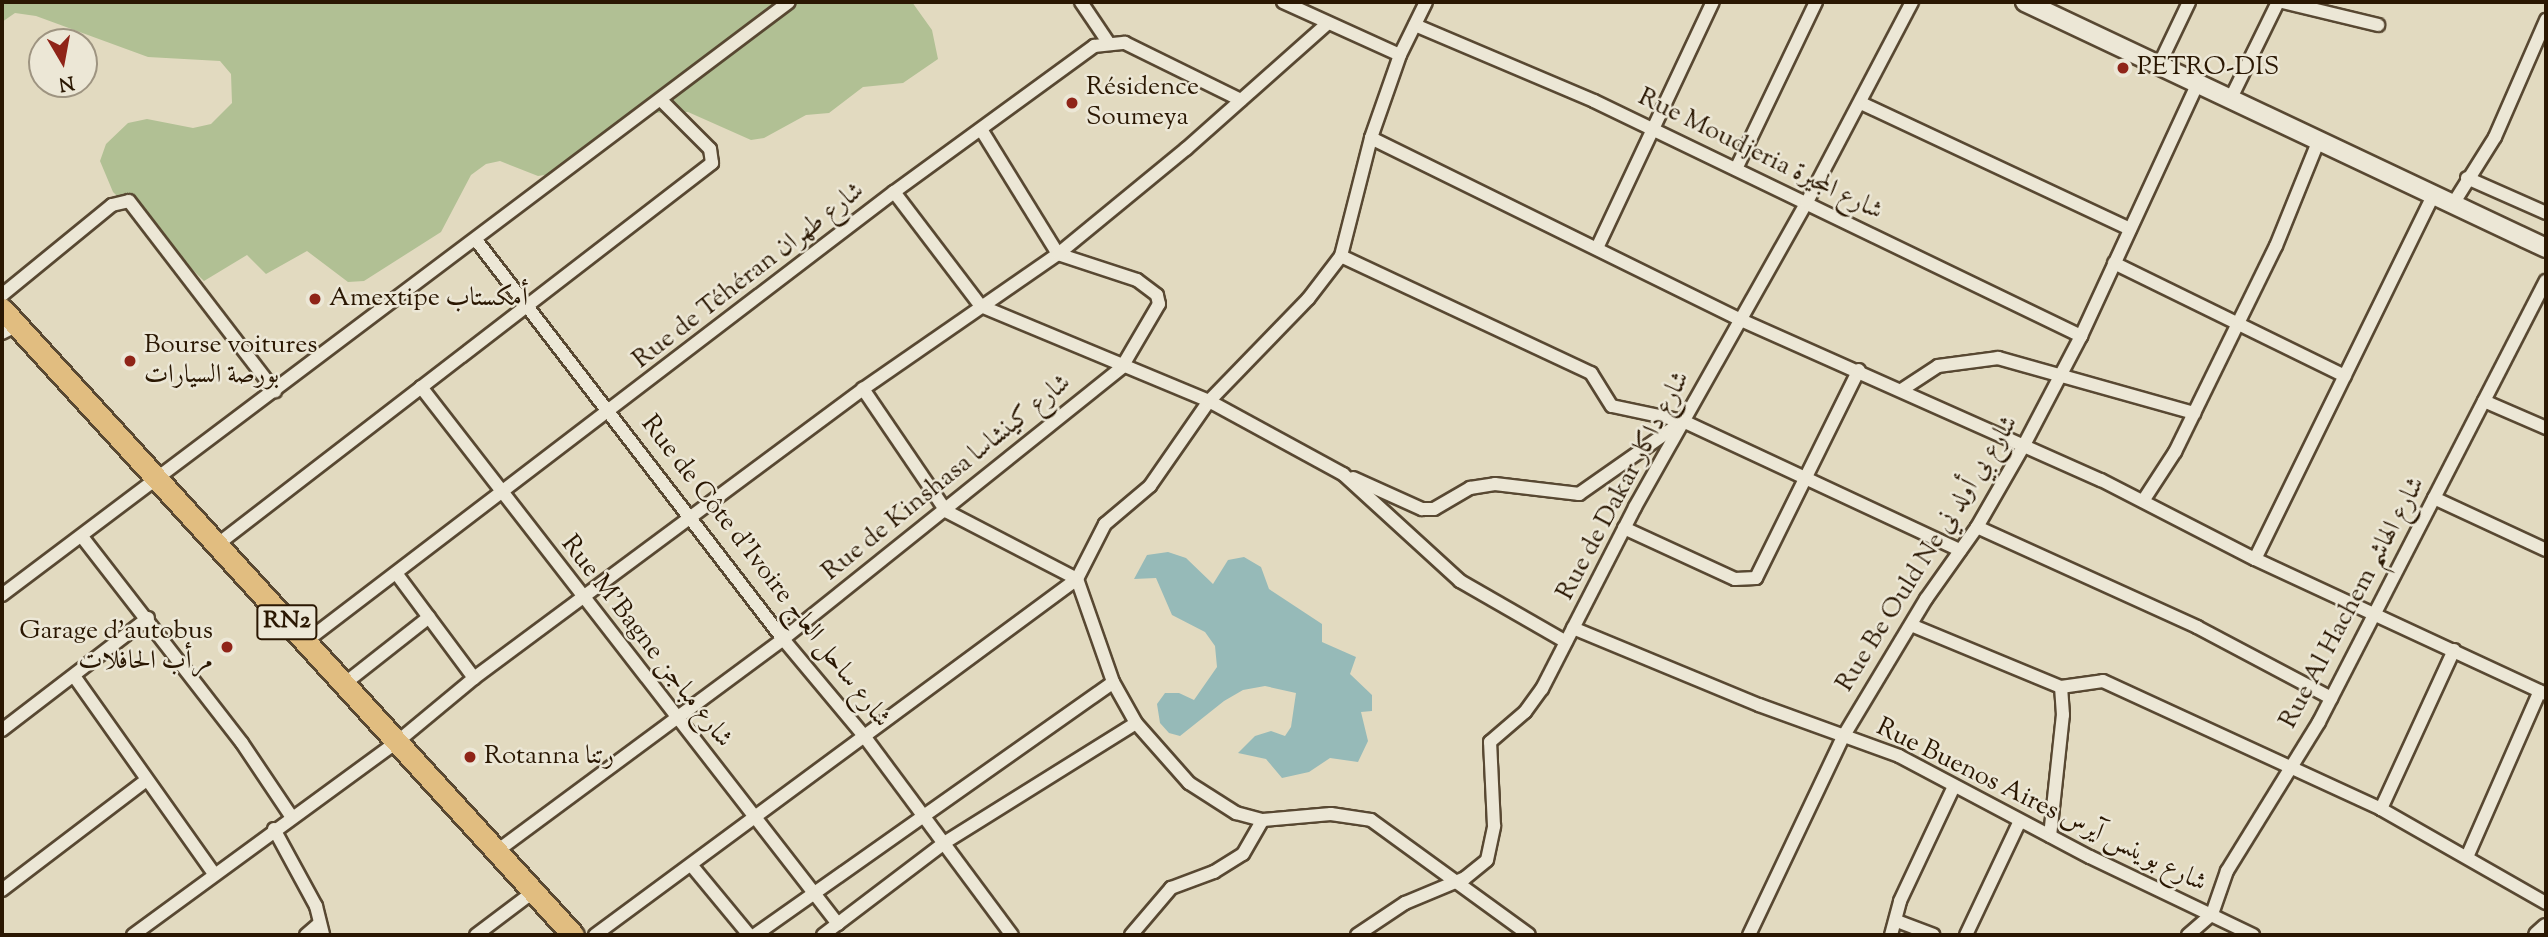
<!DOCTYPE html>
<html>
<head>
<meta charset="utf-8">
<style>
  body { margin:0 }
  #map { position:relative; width:2548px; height:937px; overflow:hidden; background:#e2dac0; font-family:"Sorts Mill Goudy",Amiri,serif }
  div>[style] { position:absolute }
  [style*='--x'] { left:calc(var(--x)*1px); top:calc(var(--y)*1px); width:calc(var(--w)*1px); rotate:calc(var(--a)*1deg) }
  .green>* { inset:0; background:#b1c094 }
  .water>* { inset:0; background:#96bab8 }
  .roads { filter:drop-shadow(2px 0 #584832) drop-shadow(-2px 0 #584832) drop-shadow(0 2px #584832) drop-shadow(0 -2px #584832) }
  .minor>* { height:12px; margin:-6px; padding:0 6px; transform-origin:6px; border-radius:6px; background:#ece7d6 }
  .tertiary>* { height:16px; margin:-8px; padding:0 8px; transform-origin:8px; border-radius:8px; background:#ece7d6 }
  .secondary>* { height:18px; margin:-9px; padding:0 9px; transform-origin:9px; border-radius:9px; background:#ece7d6 }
  .trunk>* { height:21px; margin:-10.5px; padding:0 10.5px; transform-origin:10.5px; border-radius:10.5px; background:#e1bd80 }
  .dots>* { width:19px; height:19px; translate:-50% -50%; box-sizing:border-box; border:4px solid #ece7d6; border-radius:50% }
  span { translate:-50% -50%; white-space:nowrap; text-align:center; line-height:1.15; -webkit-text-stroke:5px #ece7d6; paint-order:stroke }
  .shield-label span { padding:2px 5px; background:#ece7d6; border:2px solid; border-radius:5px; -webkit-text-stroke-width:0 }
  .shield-label { font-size:24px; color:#2a1702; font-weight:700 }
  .poi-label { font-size:26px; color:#2a1702 }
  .left { translate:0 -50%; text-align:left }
  .right { translate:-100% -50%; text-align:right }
  .street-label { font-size:26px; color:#2a1702 }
  .frame { position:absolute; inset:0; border:4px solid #2a1702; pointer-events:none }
  .north { position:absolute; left:28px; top:28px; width:70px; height:70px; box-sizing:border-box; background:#ece7d6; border:2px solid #9e9481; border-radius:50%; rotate:170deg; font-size:19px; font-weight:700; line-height:28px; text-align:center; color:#2a1702 }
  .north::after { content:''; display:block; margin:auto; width:24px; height:32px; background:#8f2418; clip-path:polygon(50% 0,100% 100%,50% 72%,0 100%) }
</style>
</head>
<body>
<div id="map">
  <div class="green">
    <div style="clip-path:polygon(2px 2px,912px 2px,932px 30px,938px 59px,903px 83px,863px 87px,829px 113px,806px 115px,764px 138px,751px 140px,688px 112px,646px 113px,557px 173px,538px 176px,500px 161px,486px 164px,471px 175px,441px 232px,364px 281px,348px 282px,307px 251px,266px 274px,247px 255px,204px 281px,113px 192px,100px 161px,106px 144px,128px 123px,147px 119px,193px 128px,211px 124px,232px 103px,231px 74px,220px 61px,148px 57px,36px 16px,15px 13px,2px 22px)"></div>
  </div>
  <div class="water">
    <div style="clip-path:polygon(1168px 552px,1186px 558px,1213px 584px,1228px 560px,1244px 557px,1261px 567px,1269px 589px,1322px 624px,1322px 642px,1356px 657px,1350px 674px,1372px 695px,1372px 711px,1361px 712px,1368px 741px,1358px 762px,1330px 758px,1309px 772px,1282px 778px,1266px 759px,1238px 753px,1255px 736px,1271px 731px,1285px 736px,1291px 727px,1296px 693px,1265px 686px,1243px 690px,1224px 701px,1180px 736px,1169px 733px,1160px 723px,1157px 704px,1165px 693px,1179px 693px,1194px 700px,1217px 667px,1215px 646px,1205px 632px,1172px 615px,1156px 578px,1134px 579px,1147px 555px)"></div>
  </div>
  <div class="roads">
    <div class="minor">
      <div style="--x:1081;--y:2;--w:48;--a:56"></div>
      <div style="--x:1283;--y:2;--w:128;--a:24.4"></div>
      <div style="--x:1426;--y:2;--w:59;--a:116.1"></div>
      <div style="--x:1400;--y:55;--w:88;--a:109.3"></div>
      <div style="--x:1371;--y:138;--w:122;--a:104.3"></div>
      <div style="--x:1341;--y:256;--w:54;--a:127.5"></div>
      <div style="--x:1308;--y:299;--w:142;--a:134.1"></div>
      <div style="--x:1209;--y:401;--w:103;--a:124.8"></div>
      <div style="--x:1150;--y:486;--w:59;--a:139.8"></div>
      <div style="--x:1105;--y:524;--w:62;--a:117"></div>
      <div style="--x:1077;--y:579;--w:109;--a:70.7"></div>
      <div style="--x:1113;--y:682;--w:47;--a:60.7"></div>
      <div style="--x:1136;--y:723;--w:80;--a:48.5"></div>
      <div style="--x:1189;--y:783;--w:56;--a:32.6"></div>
      <div style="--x:1236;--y:813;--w:28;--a:15"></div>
      <div style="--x:1263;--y:820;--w:68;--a:-5"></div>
      <div style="--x:1331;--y:814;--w:40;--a:8.5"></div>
      <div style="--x:1371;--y:820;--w:195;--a:36"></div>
      <div style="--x:2283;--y:2;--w:98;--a:13.6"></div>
      <div style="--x:1415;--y:25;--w:194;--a:23"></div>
      <div style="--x:1594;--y:101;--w:541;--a:25.76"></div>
      <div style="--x:2159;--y:65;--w:70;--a:-64.5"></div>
      <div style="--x:2231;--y:98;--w:107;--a:-63.9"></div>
      <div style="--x:1861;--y:103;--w:297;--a:25.1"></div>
      <div style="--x:1371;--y:138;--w:412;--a:26.2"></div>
      <div style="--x:1741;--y:320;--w:394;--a:24"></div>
      <div style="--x:2101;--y:480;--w:173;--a:27.2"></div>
      <div style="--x:2255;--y:559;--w:321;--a:24.9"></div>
      <div style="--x:1736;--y:169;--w:185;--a:-64.4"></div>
      <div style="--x:2467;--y:178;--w:86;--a:23.9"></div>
      <div style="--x:894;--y:192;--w:143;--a:52.7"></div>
      <div style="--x:981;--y:306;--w:247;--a:22.6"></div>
      <div style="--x:1209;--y:401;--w:153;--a:28.6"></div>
      <div style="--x:1343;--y:474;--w:159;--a:42.4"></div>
      <div style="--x:1460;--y:581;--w:122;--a:29.9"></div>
      <div style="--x:2453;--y:204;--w:79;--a:-57.9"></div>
      <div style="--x:2495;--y:137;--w:128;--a:-66.4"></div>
      <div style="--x:476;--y:240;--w:503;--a:52.42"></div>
      <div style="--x:783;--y:639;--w:126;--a:50.1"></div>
      <div style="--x:864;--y:736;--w:248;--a:53.4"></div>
      <div style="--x:1597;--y:248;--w:272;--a:-64.8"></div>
      <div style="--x:1341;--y:256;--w:276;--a:25.1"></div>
      <div style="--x:1591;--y:373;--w:39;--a:58"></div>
      <div style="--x:1612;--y:406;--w:73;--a:11.9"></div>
      <div style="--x:1683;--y:421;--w:306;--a:25"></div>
      <div style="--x:2114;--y:263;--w:257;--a:26.1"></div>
      <div style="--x:2;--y:295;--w:142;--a:-39.3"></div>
      <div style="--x:112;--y:205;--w:17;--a:-13"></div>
      <div style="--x:129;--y:201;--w:240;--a:52.5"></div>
      <div style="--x:2;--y:333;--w:16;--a:-27"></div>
      <div style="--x:421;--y:387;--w:680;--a:52.17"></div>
      <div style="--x:1903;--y:389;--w:42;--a:-33.3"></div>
      <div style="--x:1938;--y:366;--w:61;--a:-7.6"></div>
      <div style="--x:1998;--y:358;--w:204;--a:15.7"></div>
      <div style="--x:2484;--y:401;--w:68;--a:23.5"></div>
      <div style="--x:1353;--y:478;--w:76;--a:24.2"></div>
      <div style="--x:1422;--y:509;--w:12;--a:0"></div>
      <div style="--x:1434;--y:509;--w:42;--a:-30.3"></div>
      <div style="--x:1470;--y:488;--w:25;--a:-9"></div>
      <div style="--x:1495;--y:484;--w:85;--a:6.8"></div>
      <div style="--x:1579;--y:494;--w:126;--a:-35"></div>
      <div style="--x:2434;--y:498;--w:123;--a:24.9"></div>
      <div style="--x:2143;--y:501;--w:59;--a:-56.9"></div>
      <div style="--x:2175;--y:452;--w:229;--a:-63.9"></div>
      <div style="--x:2276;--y:246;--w:112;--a:-68"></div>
      <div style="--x:1977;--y:527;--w:242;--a:24.4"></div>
      <div style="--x:2197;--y:627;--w:152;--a:27.9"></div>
      <div style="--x:1624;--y:528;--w:122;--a:24.7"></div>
      <div style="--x:1735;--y:579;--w:21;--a:-3"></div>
      <div style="--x:1756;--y:578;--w:232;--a:-63.7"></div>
      <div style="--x:83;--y:538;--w:259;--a:52.2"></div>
      <div style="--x:242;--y:743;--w:88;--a:56.1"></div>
      <div style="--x:218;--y:544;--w:624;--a:-37.64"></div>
      <div style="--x:712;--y:163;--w:14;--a:-98"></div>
      <div style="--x:710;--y:149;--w:68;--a:-135"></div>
      <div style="--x:2255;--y:559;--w:405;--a:-63.9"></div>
      <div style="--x:396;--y:573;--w:131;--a:53.4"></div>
      <div style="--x:2;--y:595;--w:985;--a:-37"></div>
      <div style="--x:1911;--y:625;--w:162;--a:22.5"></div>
      <div style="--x:2061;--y:687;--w:42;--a:-8.1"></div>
      <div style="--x:2103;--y:681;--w:306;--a:24.7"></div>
      <div style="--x:1573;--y:628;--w:201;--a:22.5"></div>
      <div style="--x:1759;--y:705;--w:149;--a:20"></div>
      <div style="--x:1899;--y:756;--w:216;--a:27.9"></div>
      <div style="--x:2090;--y:857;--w:181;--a:25.6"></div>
      <div style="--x:305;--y:642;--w:741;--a:-37.38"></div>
      <div style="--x:894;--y:192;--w:248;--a:-36.1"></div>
      <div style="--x:1094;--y:46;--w:31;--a:-6"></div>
      <div style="--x:1125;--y:43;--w:129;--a:26.2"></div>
      <div style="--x:2454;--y:650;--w:175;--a:114.7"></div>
      <div style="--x:2381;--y:809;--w:190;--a:29.7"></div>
      <div style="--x:74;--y:676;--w:242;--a:54.7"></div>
      <div style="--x:344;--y:684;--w:108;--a:-38.2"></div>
      <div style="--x:2;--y:730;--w:184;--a:-37.5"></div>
      <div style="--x:274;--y:829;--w:88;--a:61.4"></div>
      <div style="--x:316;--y:906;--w:30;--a:76"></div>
      <div style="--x:2050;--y:836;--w:122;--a:-83.9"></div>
      <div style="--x:2063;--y:715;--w:28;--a:-94"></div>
      <div style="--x:497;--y:851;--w:356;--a:-36.5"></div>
      <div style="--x:783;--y:639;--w:435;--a:-38.7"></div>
      <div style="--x:1122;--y:367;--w:73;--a:-59.6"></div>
      <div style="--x:1159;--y:304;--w:9;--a:-103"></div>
      <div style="--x:1157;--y:295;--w:25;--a:-143"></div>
      <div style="--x:1137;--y:280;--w:83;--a:-161.8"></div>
      <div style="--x:1058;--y:254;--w:145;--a:-121.7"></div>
      <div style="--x:2467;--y:857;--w:181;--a:-66.3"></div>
      <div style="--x:692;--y:866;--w:89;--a:50.4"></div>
      <div style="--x:2;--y:890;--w:180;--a:-37.3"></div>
      <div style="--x:1897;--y:921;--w:39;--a:21"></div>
      <div style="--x:133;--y:935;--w:327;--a:-36.2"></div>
      <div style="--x:397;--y:742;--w:100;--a:-39.7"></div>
      <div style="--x:474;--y:678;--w:485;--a:-36.6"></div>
      <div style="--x:863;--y:389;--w:237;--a:-34.7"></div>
      <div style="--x:1058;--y:254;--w:166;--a:-39.4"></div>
      <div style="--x:1186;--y:149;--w:188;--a:-41.6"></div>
      <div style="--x:306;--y:935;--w:18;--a:-41"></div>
      <div style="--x:476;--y:935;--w:71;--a:-37"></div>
      <div style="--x:595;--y:935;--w:599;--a:-36.45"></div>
      <div style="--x:1077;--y:579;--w:148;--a:-152.6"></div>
      <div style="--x:946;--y:511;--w:148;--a:-124.2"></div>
      <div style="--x:755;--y:935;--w:438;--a:-35.2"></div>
      <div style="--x:823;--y:935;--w:152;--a:-37.2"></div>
      <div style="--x:944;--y:843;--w:226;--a:-32"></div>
      <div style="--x:1131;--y:935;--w:62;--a:-49.6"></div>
      <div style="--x:1171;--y:888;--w:46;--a:-20.4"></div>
      <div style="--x:1214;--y:872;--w:34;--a:-32"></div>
      <div style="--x:1243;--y:854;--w:39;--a:-60"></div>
      <div style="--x:1357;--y:935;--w:58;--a:-33.7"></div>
      <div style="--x:1405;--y:903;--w:65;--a:-22.6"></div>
      <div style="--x:1465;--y:878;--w:28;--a:-39"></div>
      <div style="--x:1487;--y:860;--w:35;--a:-78"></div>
      <div style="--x:1494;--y:826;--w:84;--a:-92.7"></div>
      <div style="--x:1490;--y:742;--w:46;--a:-40.6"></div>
      <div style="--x:1525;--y:712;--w:29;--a:-54"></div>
      <div style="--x:1542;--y:689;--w:204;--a:-62.9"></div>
      <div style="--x:1635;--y:507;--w:350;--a:-60.6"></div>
      <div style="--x:1807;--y:202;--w:226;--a:-62.3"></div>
      <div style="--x:1749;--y:935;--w:219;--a:-64.6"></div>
      <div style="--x:1843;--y:737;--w:161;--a:-59"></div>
      <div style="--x:1926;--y:599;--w:88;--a:-54.7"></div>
      <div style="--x:1977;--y:527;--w:92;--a:-60.1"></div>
      <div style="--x:2023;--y:447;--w:125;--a:-62.4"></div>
      <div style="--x:2081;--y:336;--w:279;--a:-65.2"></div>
      <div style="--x:1891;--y:935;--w:35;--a:-75"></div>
      <div style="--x:1900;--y:901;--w:127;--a:-64.8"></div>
      <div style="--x:1966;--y:935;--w:126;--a:-64.7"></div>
      <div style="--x:2188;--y:935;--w:32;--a:-41"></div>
      <div style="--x:2212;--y:914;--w:46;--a:-70.8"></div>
      <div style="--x:2227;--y:871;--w:175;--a:-58.3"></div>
      <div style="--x:2319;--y:722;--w:496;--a:-62.8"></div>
    </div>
    <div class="tertiary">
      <div style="--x:2537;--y:935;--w:12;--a:-42"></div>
    </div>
    <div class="secondary">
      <div style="--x:2025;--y:2;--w:576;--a:25.28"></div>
    </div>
    <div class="trunk">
      <div style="--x:2;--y:309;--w:847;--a:47.63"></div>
    </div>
  </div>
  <div class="dots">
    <div style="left:2123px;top:68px;background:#8f2418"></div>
    <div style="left:1072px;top:103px;background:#8f2418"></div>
    <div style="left:315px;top:299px;background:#8f2418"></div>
    <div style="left:130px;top:361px;background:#8f2418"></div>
    <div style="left:227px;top:647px;background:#8f2418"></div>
    <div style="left:470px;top:757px;background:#8f2418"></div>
  </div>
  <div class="shield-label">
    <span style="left:287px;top:622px">RN2</span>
  </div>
  <div class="poi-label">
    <span class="left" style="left:2137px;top:68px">PETRO-DIS</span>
    <span class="left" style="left:1086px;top:103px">Résidence<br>Soumeya</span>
    <span class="left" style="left:329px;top:299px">Amextipe أمكستاب</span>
    <span class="left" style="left:144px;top:361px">Bourse voitures<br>بورصة السيارات</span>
    <span class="right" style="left:213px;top:647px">Garage d'autobus<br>مرأب الحافلات</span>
    <span class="left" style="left:484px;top:757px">Rotanna رتنا</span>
  </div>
  <div class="street-label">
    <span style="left:1760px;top:155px;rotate:26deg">Rue Moudjeria شارع المجيرة</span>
    <span style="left:749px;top:276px;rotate:-38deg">Rue de Téhéran شارع طهران</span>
    <span style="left:947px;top:478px;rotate:-39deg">Rue de Kinshasa شارع كينشاسا</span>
    <span style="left:1624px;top:486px;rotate:-62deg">Rue de Dakar شارع داكار</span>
    <span style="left:1928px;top:554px;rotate:-58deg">Rue Be Ould Ne شارع بي أولد ني</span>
    <span style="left:765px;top:572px;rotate:52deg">Rue de Côte d'Ivoire شارع ساحل العاج</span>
    <span style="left:2353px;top:603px;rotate:-62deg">Rue Al Hachem شارع الهاشم</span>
    <span style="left:646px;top:642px;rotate:52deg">Rue M'Bagne شارع مباجن</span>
    <span style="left:2041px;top:806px;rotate:26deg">Rue Buenos Aires شارع بوينس آيرس</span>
  </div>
  <div class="frame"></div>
  <div class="north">N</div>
</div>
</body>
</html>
